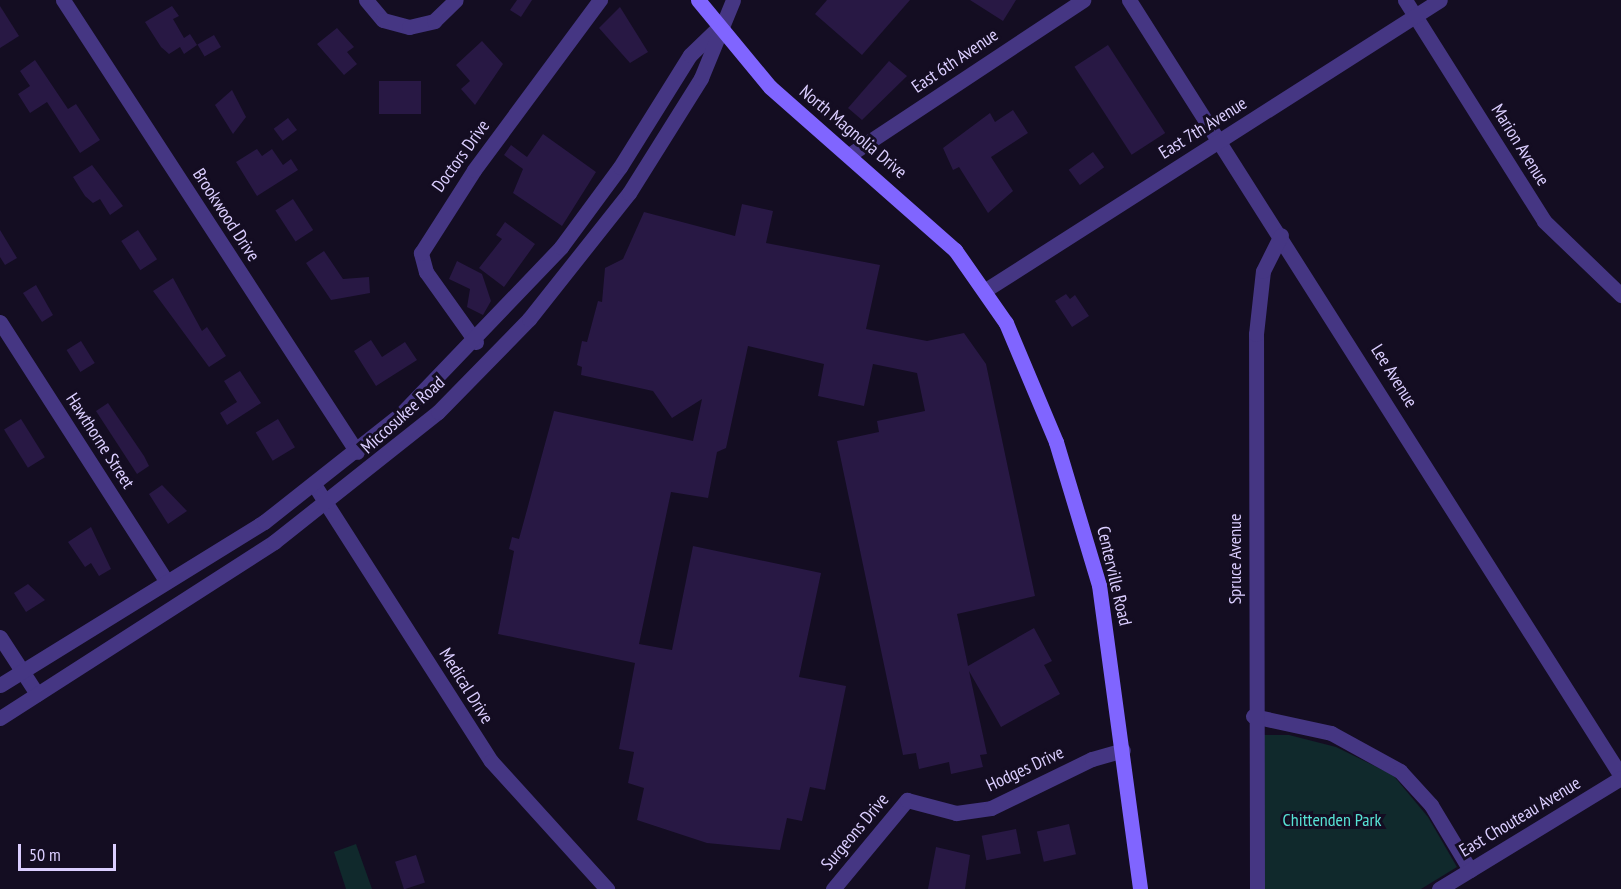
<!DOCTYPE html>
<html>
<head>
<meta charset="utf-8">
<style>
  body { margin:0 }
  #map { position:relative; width:1621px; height:889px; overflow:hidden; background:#140d22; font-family:"PT Sans Narrow",sans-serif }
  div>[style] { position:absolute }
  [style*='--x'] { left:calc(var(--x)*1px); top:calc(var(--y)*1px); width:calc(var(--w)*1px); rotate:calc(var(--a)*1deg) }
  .green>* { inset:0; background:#10292c }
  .building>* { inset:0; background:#281844; transform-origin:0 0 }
  .minor>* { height:15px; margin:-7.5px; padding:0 7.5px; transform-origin:7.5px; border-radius:7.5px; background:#453683 }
  .tertiary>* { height:15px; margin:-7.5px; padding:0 7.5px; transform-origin:7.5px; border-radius:7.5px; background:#453683 }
  .secondary>* { height:15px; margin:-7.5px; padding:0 7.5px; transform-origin:7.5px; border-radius:7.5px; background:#8065ff }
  span { translate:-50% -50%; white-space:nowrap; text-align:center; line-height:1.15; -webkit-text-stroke:6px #140d22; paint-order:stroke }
  .street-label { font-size:18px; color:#dbceff }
  .park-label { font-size:18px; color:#57e2d4 }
  .scale { position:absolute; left:18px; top:844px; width:98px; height:27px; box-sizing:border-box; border:3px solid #dbceff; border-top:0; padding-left:8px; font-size:18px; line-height:21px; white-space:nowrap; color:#dbceff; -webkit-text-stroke:4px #140d22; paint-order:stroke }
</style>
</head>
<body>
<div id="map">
  <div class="green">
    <div style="clip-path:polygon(1260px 735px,1289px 735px,1336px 747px,1393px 775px,1428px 817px,1457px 867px,1421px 889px,1262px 889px)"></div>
    <div style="clip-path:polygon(356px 844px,372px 889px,346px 889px,334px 852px)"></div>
  </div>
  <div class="building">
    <div style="clip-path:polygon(517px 0,532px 0,521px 17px,510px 10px)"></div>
    <div style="clip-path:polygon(827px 0,910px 0,862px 55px,815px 14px)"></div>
    <div style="clip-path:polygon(970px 0,1016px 0,1003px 21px)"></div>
    <div style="clip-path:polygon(0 6px,19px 36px,0 48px)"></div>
    <div style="clip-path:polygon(172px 6px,179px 16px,173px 19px,184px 38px,190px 34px,197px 45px,184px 54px,180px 47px,169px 54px,161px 47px,145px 22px)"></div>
    <div style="clip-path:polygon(620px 7px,648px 52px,630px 63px,599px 28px)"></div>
    <div style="clip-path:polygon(337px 28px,354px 47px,347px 52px,357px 64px,344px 75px,317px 44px)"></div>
    <div style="left:214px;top:35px;width:14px;height:19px;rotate:60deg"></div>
    <div style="clip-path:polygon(482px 41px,503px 64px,475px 105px,461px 89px,470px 81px,456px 65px)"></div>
    <div style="left:1108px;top:45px;width:105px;height:40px;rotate:57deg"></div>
    <div style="clip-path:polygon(35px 60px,68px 109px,76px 104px,100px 140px,80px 153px,47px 102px,30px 113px,18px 94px,30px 86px,20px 71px)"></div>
    <div style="clip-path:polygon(889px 61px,907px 76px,862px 120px,848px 108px)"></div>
    <div style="left:421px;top:81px;width:33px;height:42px;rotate:90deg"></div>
    <div style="clip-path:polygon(232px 90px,246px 117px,233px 134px,215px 105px)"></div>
    <div style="clip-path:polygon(1013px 110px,1028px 133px,991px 157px,1013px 191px,988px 213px,959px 167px,953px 170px,943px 148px,990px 113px,995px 122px)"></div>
    <div style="left:288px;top:118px;width:15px;height:18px;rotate:53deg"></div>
    <div style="clip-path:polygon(543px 134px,596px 172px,562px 226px,513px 193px,523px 169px,504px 155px,511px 145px,527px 157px)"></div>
    <div style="clip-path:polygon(257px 149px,262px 156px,272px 149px,283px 165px,291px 159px,298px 170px,257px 196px,236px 162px)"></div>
    <div style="left:1093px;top:152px;width:19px;height:30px;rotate:54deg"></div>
    <div style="clip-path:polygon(92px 165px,123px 206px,110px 215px,100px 199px,93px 203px,85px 196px,73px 177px)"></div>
    <div style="left:293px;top:199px;width:37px;height:21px;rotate:57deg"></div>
    <div style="clip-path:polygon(742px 204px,773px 211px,766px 243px,880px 265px,866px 329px,927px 341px,964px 333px,986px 364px,1035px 596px,957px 614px,968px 666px,1034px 628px,1052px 661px,1044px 665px,1060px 694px,1001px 727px,969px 671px,987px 754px,980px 755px,983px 767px,951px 774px,949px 762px,919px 769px,916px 753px,903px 755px,837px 441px,879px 432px,877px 421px,925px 411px,917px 373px,873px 364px,864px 406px,818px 396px,824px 364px,748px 346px,726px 448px,717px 452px,708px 498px,671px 492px,639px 644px,672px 650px,693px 546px,821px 573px,799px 677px,846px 686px,825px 790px,810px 787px,802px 821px,787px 818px,780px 850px,707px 843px,637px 820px,644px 788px,628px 783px,634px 752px,619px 749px,635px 663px,498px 634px,514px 551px,509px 549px,512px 537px,519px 539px,554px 411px,693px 441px,702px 399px,672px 418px,653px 391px,581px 375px,582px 367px,577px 365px,582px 341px,587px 342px,598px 301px,602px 302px,605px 268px,623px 259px,644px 212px,735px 236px)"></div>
    <div style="clip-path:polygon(505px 222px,535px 244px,504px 287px,479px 268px,502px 239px,496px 235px)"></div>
    <div style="clip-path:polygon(0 230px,17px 258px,5px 265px,0 257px)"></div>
    <div style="left:138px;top:230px;width:35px;height:20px;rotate:57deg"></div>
    <div style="clip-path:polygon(324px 251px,343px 279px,369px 277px,370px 293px,331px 300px,306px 263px)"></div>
    <div style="clip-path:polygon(457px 261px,482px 274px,491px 301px,483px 315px,467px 307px,470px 289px,449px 279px)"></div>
    <div style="clip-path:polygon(173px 278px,202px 331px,207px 327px,226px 356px,209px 367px,153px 291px)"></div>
    <div style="clip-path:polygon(36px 285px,53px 315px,42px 322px,23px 293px)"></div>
    <div style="clip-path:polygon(1066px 294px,1070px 299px,1075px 295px,1089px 316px,1072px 327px,1055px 301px)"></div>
    <div style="clip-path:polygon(371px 340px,382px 357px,405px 342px,417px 360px,376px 386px,354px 351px)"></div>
    <div style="left:81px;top:341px;width:26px;height:17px;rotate:58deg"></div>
    <div style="clip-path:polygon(240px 371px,261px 403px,227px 425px,220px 413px,237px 402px,224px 381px)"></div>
    <div style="clip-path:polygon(108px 403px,144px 456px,149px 466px,137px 474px,96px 411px)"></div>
    <div style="left:21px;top:419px;width:45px;height:20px;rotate:58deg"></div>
    <div style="left:278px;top:419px;width:33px;height:26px;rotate:59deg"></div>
    <div style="clip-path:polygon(162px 485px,187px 511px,168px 524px,149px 494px)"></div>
    <div style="clip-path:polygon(91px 527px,111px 569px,99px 576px,91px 563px,85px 567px,68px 542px)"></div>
    <div style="clip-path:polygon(28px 584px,45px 600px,26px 612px,14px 593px)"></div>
    <div style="left:1069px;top:824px;width:31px;height:33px;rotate:77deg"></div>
    <div style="left:1016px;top:829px;width:25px;height:35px;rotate:79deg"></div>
    <div style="clip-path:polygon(936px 847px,970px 855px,965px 889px,928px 889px)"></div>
    <div style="left:416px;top:855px;width:29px;height:22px;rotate:72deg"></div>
  </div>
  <div class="minor">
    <div style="--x:63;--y:0;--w:539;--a:56.96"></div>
    <div style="--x:366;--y:0;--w:26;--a:50"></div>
    <div style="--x:383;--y:20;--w:27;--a:15"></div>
    <div style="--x:409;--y:27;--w:26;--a:-13"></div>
    <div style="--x:434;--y:21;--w:30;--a:-44"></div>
    <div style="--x:1129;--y:0;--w:919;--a:57.62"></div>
    <div style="--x:1405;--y:0;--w:261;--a:57.8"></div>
    <div style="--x:1544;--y:221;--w:107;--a:43.9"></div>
    <div style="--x:0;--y:322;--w:308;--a:57.3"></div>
    <div style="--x:476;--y:342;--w:86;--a:-125.5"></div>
    <div style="--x:426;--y:272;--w:20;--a:-105"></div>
    <div style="--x:421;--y:253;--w:98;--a:-57.4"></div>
    <div style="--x:474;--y:170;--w:212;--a:-53.5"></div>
    <div style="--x:315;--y:486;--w:326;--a:57.4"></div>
    <div style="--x:491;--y:761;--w:173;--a:47.8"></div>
    <div style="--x:0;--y:637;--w:68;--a:57"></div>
    <div style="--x:1253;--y:716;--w:80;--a:12.3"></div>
    <div style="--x:1331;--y:733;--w:79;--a:28.8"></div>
    <div style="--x:1400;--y:771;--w:46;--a:47.6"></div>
    <div style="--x:1431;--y:805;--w:76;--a:59"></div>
    <div style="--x:833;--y:889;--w:116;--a:-50.3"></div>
    <div style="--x:907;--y:800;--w:51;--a:14.9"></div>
    <div style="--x:956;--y:813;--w:35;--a:-8"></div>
    <div style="--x:991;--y:808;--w:112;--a:-25.9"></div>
    <div style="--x:1092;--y:759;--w:32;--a:-16"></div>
    <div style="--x:1257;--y:889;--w:555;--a:-90.1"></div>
    <div style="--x:1256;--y:334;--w:63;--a:-83.7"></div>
    <div style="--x:1263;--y:271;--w:40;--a:-63.4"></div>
    <div style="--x:1439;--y:889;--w:213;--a:-31.4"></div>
  </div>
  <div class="tertiary">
    <div style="--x:849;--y:155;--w:281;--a:-33.5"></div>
    <div style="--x:987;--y:289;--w:537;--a:-32.54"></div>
    <div style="--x:0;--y:685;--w:310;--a:-31.7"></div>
    <div style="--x:264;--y:522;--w:176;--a:-38.3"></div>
    <div style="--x:402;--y:413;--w:230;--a:-46.2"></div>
    <div style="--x:561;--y:247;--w:99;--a:-53.6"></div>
    <div style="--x:620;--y:167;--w:132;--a:-58"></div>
    <div style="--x:690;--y:55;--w:35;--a:-44"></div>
    <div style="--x:0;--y:718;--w:326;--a:-32.7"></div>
    <div style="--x:274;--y:542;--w:209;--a:-38.4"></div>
    <div style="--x:438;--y:412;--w:130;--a:-45.6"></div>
    <div style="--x:529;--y:319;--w:161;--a:-51.6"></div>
    <div style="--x:629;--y:193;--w:136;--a:-57.9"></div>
    <div style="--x:701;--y:78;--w:84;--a:-67.7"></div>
  </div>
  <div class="secondary">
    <div style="--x:698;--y:0;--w:113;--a:50.4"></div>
    <div style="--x:770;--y:87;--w:247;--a:41.4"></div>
    <div style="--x:955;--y:250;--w:89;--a:55.1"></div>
    <div style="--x:1006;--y:323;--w:129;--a:67.2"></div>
    <div style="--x:1056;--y:442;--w:149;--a:73.3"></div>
    <div style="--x:1099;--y:585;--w:307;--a:82.3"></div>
  </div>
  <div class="street-label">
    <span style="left:955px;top:61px;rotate:-34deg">East 6th Avenue</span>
    <span style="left:1203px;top:128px;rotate:-32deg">East 7th Avenue</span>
    <span style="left:853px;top:132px;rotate:40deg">North Magnolia Drive</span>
    <span style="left:1520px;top:145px;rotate:58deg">Marion Avenue</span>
    <span style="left:461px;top:156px;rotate:-54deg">Doctors Drive</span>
    <span style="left:226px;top:215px;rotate:57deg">Brookwood Drive</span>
    <span style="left:1394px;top:376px;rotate:58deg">Lee Avenue</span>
    <span style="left:403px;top:415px;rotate:-42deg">Miccosukee Road</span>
    <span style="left:100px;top:441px;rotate:57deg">Hawthorne Street</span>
    <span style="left:1235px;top:559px;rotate:-90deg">Spruce Avenue</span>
    <span style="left:1114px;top:576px;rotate:77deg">Centerville Road</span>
    <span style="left:466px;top:686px;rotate:58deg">Medical Drive</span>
    <span style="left:1025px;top:769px;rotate:-25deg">Hodges Drive</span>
    <span style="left:1520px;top:817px;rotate:-31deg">East Chouteau Avenue</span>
    <span style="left:855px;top:832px;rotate:-50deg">Surgeons Drive</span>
  </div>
  <div class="park-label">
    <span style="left:1332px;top:820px">Chittenden Park</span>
  </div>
  <div class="scale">50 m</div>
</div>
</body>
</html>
